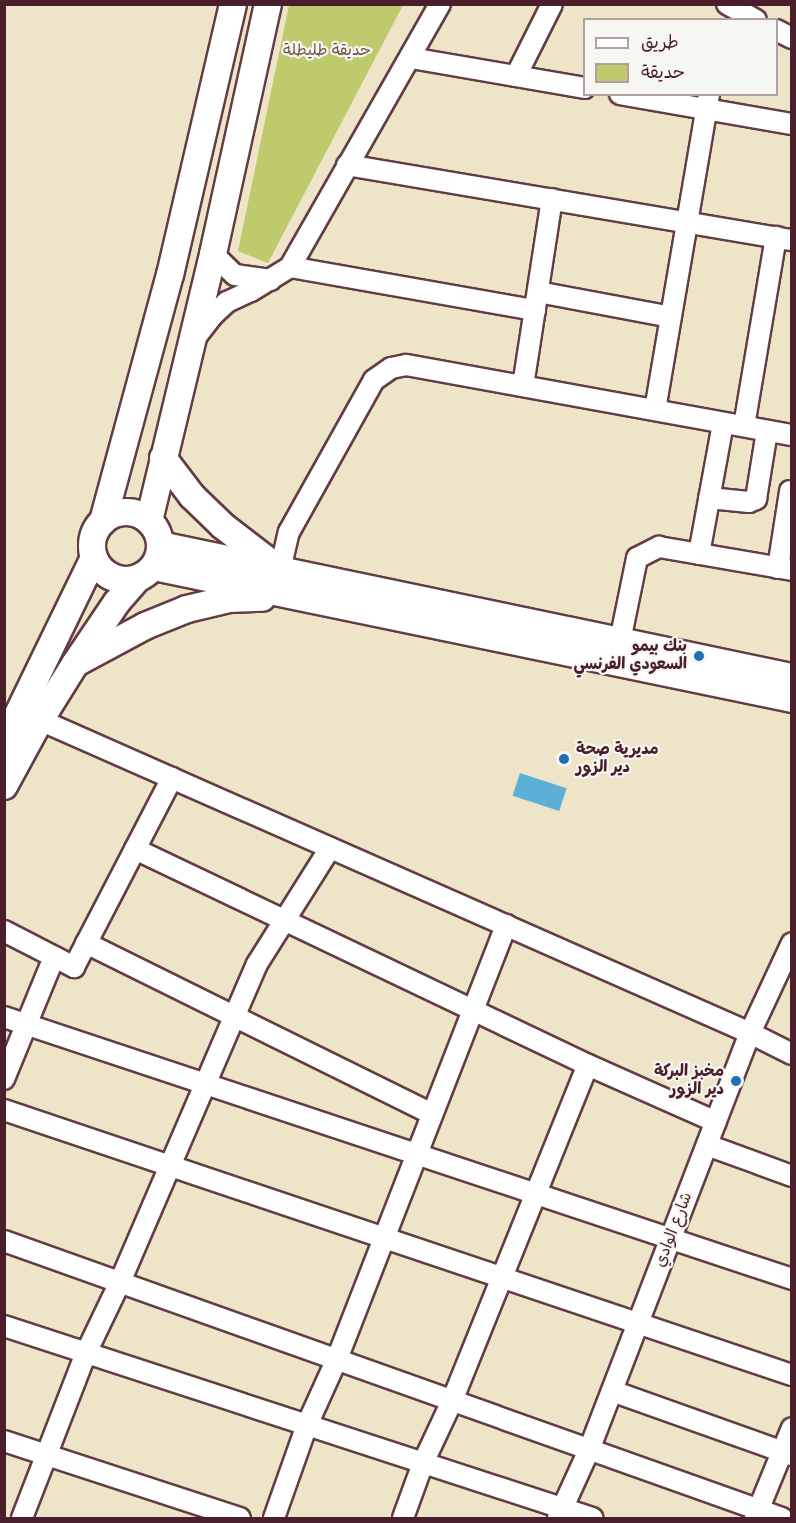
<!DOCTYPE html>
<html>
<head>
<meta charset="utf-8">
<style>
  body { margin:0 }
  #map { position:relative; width:796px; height:1523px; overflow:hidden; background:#eee4c8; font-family:"Balsamiq Sans","Playpen Sans Arabic",sans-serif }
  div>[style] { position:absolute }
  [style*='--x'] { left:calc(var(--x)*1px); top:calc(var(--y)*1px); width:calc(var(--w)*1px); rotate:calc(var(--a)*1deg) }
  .green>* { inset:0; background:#beca6b }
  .water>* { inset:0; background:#5cb0d8; transform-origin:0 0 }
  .roads { filter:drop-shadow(2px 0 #633d43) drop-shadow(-2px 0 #633d43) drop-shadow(0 2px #633d43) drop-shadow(0 -2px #633d43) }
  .minor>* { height:20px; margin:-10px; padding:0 10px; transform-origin:10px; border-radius:10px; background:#fff }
  .major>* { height:26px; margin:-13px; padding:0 13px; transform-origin:13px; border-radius:13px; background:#fff }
  .major>.ring { margin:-13px; padding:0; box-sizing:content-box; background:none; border:26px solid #fff; border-radius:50% }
  .dots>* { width:16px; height:16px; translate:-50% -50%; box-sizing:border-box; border:3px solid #f6f6f2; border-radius:50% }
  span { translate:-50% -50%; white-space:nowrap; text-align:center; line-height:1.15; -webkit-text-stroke:4.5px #f6f6f2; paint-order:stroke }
  .park-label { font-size:16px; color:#6d523e }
  .poi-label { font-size:16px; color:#4a1f2b; font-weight:700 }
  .right { translate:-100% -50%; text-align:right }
  .left { translate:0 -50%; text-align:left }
  .street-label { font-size:16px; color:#4a1f2b }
  .frame { position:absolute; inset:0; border:6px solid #4a1f2b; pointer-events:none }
  .legend { position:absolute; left:583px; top:18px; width:195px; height:78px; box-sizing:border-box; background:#f6f6f2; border:2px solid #b1a0a2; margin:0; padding:8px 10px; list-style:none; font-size:18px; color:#4a1f2b }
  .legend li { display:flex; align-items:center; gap:12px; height:30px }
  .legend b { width:30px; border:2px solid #b1a0a2 }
</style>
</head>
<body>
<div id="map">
  <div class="green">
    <div style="clip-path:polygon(289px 5px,403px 5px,268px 263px,238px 251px)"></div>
  </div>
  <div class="water">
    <div style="left:520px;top:773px;width:49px;height:24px;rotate:18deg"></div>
  </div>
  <div class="roads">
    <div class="minor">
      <div style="--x:727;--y:4;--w:33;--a:29"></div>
      <div style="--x:776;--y:30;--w:18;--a:27"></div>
      <div style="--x:411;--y:58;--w:176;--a:9.8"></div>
      <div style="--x:516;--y:76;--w:80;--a:-63.4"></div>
      <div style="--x:620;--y:94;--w:175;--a:9.9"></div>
      <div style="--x:347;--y:165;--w:451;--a:9.6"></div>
      <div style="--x:213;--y:254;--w:30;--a:44"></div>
      <div style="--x:235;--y:275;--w:36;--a:8"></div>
      <div style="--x:290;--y:267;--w:249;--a:10"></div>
      <div style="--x:538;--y:292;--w:135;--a:10.6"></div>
      <div style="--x:195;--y:338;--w:28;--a:-52"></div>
      <div style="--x:212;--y:316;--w:21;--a:-43"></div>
      <div style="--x:227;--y:302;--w:26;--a:-25"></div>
      <div style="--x:251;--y:291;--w:46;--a:-31.6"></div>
      <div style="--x:290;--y:267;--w:303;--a:-60.3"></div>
      <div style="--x:523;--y:386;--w:189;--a:-81.2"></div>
      <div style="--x:655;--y:410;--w:321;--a:-80.3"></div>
      <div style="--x:744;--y:426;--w:192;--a:-80.4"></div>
      <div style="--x:709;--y:498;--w:40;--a:5.7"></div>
      <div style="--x:749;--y:502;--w:8;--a:-23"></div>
      <div style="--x:756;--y:499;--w:69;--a:-80.8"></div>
      <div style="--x:699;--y:554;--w:133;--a:-79.6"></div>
      <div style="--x:778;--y:568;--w:78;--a:-81.1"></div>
      <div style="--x:280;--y:570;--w:39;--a:-77"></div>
      <div style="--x:289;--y:532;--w:174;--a:-60.8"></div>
      <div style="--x:374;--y:380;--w:21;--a:-35"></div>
      <div style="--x:391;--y:368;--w:15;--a:-11"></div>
      <div style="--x:406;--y:365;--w:392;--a:10.3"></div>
      <div style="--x:620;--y:641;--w:85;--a:-78.4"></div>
      <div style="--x:637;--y:558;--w:25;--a:-27"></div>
      <div style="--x:659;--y:547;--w:135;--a:9.8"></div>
      <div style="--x:40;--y:720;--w:776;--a:23.79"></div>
      <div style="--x:750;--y:1033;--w:47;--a:26.6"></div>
      <div style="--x:135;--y:849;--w:502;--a:25.49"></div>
      <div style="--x:588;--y:1065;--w:140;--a:24"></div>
      <div style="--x:4;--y:931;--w:79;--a:27.2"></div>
      <div style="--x:74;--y:967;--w:213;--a:-62.6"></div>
      <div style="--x:86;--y:943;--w:386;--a:26.3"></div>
      <div style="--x:4;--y:1017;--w:830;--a:18.39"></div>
      <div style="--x:4;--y:1079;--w:132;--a:-67.7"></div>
      <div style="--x:4;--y:1110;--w:831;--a:18.59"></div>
      <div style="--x:707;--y:1145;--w:90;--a:20"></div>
      <div style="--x:4;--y:1241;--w:826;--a:19.6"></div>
      <div style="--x:4;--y:1326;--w:619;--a:18.08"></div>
      <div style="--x:612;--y:1391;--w:191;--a:19.6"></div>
      <div style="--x:4;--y:1441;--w:248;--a:18.1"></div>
      <div style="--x:22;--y:1518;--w:177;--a:-68.8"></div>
      <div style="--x:86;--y:1353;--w:79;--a:-64.4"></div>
      <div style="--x:120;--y:1282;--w:346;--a:-66.7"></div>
      <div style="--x:257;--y:964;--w:137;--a:-57.8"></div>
      <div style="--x:274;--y:1518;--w:99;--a:-70.5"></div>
      <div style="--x:307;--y:1425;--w:72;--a:-65.6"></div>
      <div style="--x:337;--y:1359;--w:466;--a:-68.7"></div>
      <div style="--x:403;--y:1518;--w:59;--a:-70"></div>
      <div style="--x:423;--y:1463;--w:68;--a:-64.9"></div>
      <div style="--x:452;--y:1401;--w:362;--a:-68"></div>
      <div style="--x:558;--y:1518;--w:75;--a:-65.5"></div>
      <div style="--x:589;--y:1450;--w:447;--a:-68.9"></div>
      <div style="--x:750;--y:1033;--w:99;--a:-65"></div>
      <div style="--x:755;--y:1518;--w:97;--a:-67.7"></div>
    </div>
    <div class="major">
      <div style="--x:163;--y:458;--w:48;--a:52.7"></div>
      <div style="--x:192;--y:496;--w:43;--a:44.1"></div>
      <div style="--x:223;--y:526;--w:66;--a:37.6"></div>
      <div class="ring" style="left:92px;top:512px;width:42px;height:42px"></div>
      <div style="--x:103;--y:521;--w:255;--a:-74.8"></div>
      <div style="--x:170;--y:275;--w:278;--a:-76.9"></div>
      <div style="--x:149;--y:521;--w:275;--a:-76.5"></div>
      <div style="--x:213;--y:254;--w:256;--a:-77.6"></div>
      <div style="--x:160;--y:545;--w:646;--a:11.8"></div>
      <div style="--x:154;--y:567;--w:652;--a:11.69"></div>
      <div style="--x:78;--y:662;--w:76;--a:-28.2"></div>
      <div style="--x:145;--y:626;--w:45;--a:-22"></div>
      <div style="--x:187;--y:609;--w:43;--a:-13.4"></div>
      <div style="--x:229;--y:599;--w:33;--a:-2"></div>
      <div style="--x:4;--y:743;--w:206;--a:-64.1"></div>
      <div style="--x:4;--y:786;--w:75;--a:-61.4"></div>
      <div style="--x:40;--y:720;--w:66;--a:-58"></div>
      <div style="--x:75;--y:664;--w:75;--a:-55.9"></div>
      <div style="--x:117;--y:602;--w:30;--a:-49"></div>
    </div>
  </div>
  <div class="dots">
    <div style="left:699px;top:656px;background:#1f6fb2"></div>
    <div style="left:564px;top:759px;background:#1f6fb2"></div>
    <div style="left:736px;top:1081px;background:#1f6fb2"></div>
  </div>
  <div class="park-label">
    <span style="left:327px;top:51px">حديقة طليطلة</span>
  </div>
  <div class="poi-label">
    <span class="right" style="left:687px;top:656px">بنك بيمو<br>السعودي الفرنسي</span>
    <span class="left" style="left:576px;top:759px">مديرية صحة<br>دير الزور</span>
    <span class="right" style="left:724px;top:1081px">مخبز البركة<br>دير الزور</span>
  </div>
  <div class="street-label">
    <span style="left:674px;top:1230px;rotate:-69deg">شارع الوادي</span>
  </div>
  <div class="frame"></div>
  <ul class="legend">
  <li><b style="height:8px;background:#fff"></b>طريق</li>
  <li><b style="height:16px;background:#beca6b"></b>حديقة</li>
  </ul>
</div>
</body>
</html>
